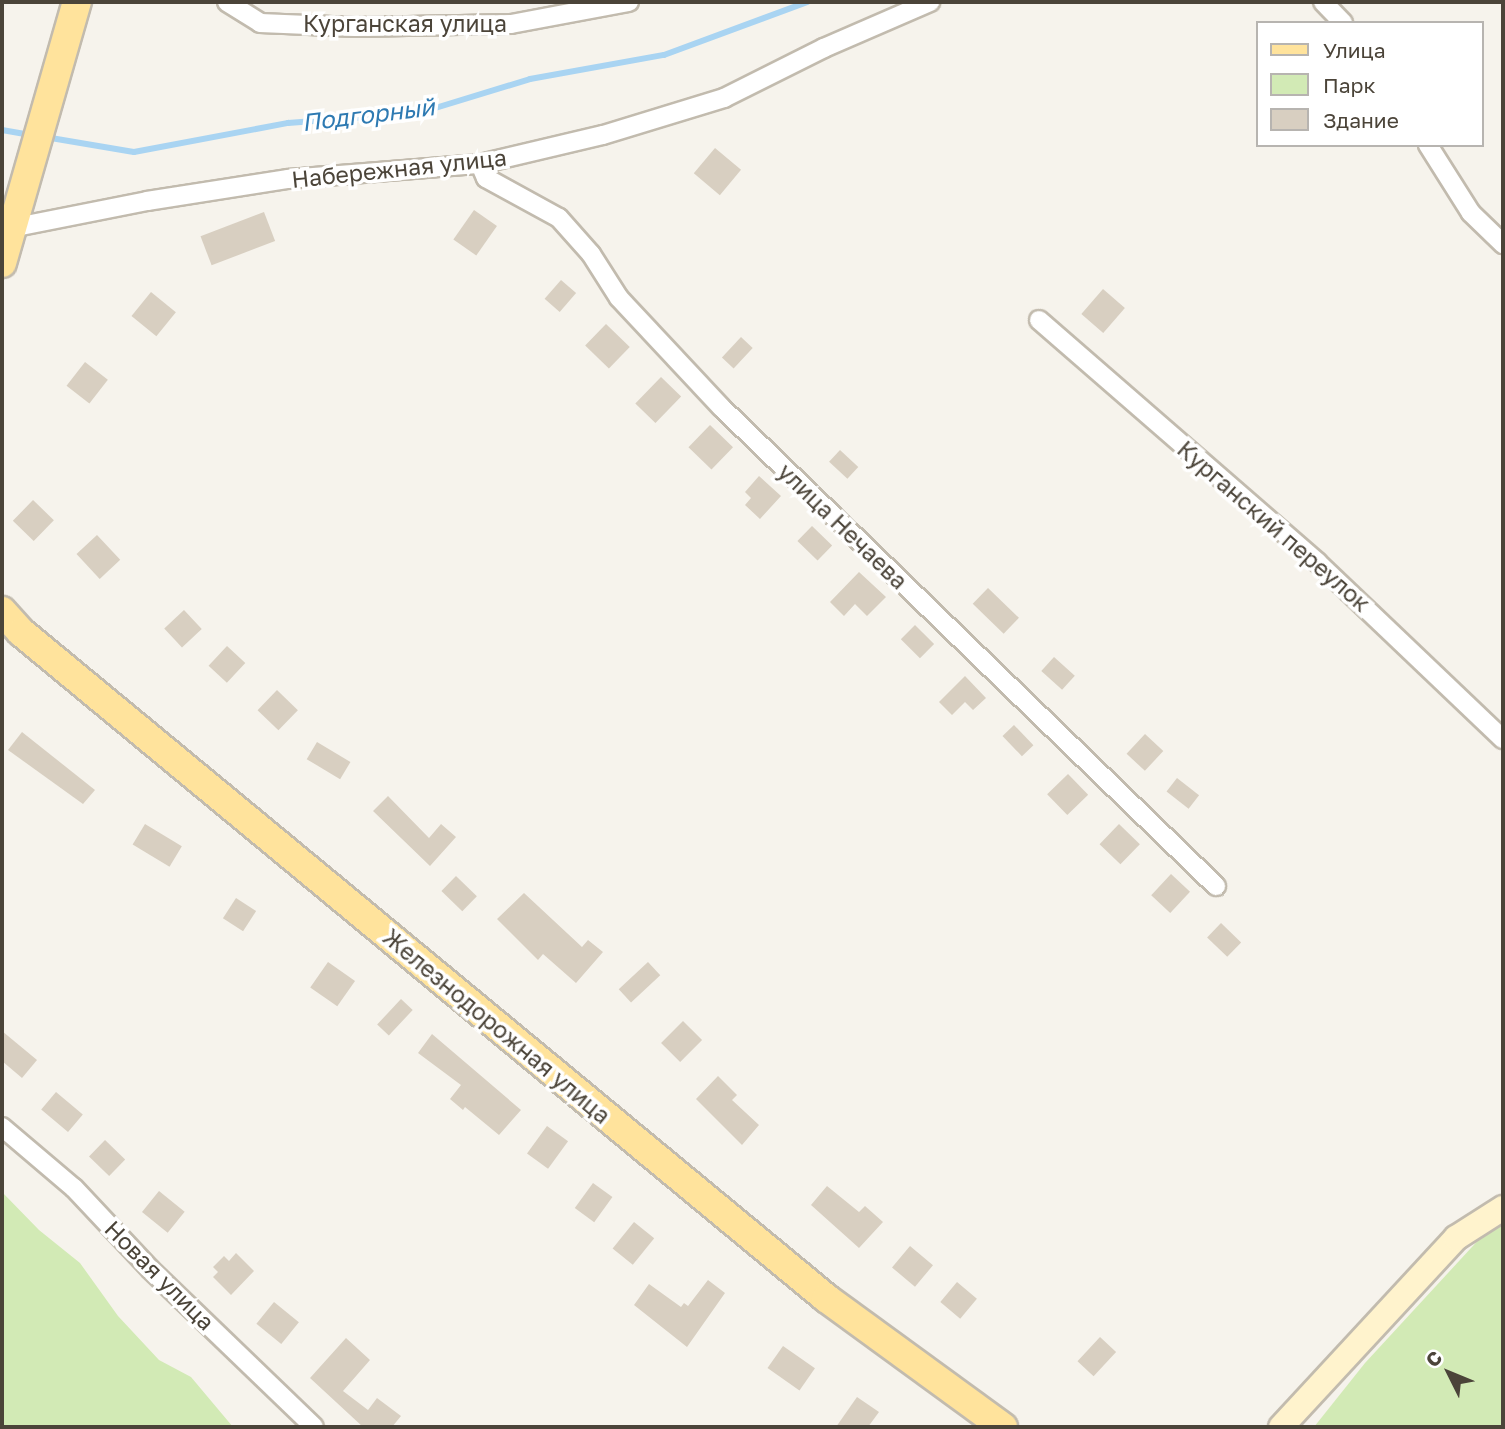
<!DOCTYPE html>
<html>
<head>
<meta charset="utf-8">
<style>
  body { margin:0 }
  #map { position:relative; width:1505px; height:1429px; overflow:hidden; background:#f6f3ec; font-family:"Golos Text",sans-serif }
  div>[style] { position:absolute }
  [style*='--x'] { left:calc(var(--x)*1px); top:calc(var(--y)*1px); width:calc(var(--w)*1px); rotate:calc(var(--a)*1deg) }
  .green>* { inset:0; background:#d2eab5 }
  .stream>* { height:6px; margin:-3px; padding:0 3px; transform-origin:3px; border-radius:3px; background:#a9d4f2 }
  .building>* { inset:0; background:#d8cfc1; transform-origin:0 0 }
  .roads { filter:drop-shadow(2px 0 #c2bbae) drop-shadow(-2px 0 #c2bbae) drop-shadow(0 2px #c2bbae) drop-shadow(0 -2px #c2bbae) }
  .minor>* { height:18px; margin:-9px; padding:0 9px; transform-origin:9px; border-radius:9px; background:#fff }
  .secondary>* { height:24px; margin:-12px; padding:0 12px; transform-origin:12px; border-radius:12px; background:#fff3cd }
  .primary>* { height:28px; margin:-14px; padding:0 14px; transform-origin:14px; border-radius:14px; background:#ffe39c }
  span { translate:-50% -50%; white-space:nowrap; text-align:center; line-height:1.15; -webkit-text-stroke:7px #fff; paint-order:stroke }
  .street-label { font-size:23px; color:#4b4439 }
  .water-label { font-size:24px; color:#2e7ab2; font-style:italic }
  .frame { position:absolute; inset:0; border:4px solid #4b4439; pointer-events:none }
  .legend { position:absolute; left:1256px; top:21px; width:228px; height:126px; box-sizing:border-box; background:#fff; border:2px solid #b7b4b0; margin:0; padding:9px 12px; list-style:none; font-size:21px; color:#4b4439 }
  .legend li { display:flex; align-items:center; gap:14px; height:35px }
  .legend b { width:35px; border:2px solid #b7b4b0 }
  .north { position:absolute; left:1414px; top:1338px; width:70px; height:70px; -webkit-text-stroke:5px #fff; paint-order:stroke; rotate:313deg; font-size:19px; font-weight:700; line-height:28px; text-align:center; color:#4b4439 }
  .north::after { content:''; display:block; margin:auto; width:24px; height:32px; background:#4b4439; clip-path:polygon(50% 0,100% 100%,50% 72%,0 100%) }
</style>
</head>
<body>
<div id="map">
  <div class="green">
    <div style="clip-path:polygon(2px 1192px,39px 1230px,80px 1263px,118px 1316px,159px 1360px,191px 1377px,233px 1427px,2px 1427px)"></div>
    <div style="clip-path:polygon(1503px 1223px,1503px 1427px,1314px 1427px,1365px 1363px,1483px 1235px)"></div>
  </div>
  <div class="stream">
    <div style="--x:2;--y:130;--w:29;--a:10"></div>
    <div style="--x:45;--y:137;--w:90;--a:9.6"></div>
    <div style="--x:134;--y:152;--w:157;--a:-10.7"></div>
    <div style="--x:288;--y:123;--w:131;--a:-4.4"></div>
    <div style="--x:419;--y:113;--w:116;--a:-17"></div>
    <div style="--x:530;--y:79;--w:136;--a:-10.2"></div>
    <div style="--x:664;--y:55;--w:153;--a:-20.3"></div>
  </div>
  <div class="building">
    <div style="left:715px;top:148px;width:34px;height:33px;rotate:40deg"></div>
    <div style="left:474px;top:210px;width:28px;height:36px;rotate:35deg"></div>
    <div style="left:264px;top:212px;width:31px;height:68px;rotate:69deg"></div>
    <div style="left:561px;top:280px;width:20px;height:25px;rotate:41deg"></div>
    <div style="left:1103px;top:289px;width:29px;height:33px;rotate:41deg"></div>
    <div style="left:151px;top:292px;width:32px;height:31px;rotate:39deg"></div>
    <div style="left:606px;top:324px;width:33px;height:30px;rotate:44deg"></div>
    <div style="left:741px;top:337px;width:16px;height:28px;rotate:43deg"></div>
    <div style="left:85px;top:362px;width:29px;height:30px;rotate:38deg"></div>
    <div style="left:661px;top:377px;width:28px;height:37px;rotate:44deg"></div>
    <div style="left:710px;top:425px;width:32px;height:31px;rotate:44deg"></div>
    <div style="left:840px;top:450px;width:25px;height:16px;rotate:43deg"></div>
    <div style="clip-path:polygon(759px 476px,781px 496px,760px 519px,745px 505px,751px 498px,745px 492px)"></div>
    <div style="left:33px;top:500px;width:29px;height:29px;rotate:44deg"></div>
    <div style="left:812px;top:526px;width:28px;height:21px;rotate:44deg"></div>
    <div style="left:97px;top:535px;width:34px;height:28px;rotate:47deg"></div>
    <div style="clip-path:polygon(859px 572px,886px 597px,867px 616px,855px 604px,844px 616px,830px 602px)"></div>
    <div style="left:988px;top:588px;width:43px;height:22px;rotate:44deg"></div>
    <div style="left:184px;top:610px;width:26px;height:27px;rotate:47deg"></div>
    <div style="left:915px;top:625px;width:27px;height:20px;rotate:45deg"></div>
    <div style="left:227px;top:646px;width:25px;height:27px;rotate:43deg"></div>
    <div style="left:1054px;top:657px;width:28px;height:19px;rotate:42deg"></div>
    <div style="clip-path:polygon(965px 676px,986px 698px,973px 710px,965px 702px,952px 715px,939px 702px)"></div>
    <div style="left:277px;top:690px;width:29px;height:28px;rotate:44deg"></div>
    <div style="left:1014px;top:725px;width:28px;height:16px;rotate:46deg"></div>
    <div style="clip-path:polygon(22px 732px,95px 790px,83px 804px,8px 750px)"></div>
    <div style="left:1145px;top:734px;width:25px;height:27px;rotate:43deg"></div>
    <div style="left:317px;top:742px;width:39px;height:20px;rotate:31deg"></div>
    <div style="left:1068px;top:774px;width:29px;height:29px;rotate:46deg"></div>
    <div style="left:1177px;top:778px;width:28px;height:17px;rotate:38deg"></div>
    <div style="clip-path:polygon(388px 796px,429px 838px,441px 824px,456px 837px,430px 866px,373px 811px)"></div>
    <div style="left:145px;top:824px;width:43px;height:24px;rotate:31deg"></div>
    <div style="left:1119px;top:824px;width:29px;height:28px;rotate:44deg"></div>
    <div style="left:1171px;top:874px;width:26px;height:29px;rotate:43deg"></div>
    <div style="left:456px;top:876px;width:29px;height:21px;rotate:44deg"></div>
    <div style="clip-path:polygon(524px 893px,582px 947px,588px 940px,603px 952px,576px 983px,543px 954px,538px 960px,497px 919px)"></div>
    <div style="left:236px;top:898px;width:24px;height:24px;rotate:33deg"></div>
    <div style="left:1221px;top:923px;width:28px;height:20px;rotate:44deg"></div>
    <div style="left:328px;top:962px;width:33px;height:31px;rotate:35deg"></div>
    <div style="left:648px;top:962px;width:18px;height:40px;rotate:47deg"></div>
    <div style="left:401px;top:999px;width:16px;height:35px;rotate:43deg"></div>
    <div style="left:683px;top:1021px;width:27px;height:31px;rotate:45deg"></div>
    <div style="clip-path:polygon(2px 1031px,37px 1060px,22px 1078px,2px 1061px)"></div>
    <div style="clip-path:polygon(432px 1034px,521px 1110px,499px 1135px,465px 1107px,463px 1110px,450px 1099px,461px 1085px,418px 1053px)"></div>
    <div style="clip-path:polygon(718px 1076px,737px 1095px,732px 1100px,759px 1125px,742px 1145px,696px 1099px)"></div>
    <div style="left:56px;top:1092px;width:35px;height:23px;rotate:40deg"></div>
    <div style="left:547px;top:1126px;width:26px;height:34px;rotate:36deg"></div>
    <div style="left:105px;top:1140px;width:28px;height:23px;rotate:44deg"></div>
    <div style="left:593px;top:1183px;width:24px;height:31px;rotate:36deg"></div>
    <div style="clip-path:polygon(827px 1186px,859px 1212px,865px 1206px,883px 1222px,859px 1248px,811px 1205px)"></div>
    <div style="left:159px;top:1191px;width:33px;height:27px;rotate:39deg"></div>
    <div style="left:634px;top:1222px;width:26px;height:34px;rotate:39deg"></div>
    <div style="left:910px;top:1246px;width:30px;height:28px;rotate:40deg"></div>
    <div style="clip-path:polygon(236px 1253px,254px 1271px,231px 1295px,213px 1277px,218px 1272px,213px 1267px,224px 1256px,229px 1261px)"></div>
    <div style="clip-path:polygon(708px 1280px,725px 1293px,687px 1347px,634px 1305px,649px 1284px,681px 1307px,684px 1303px,688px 1306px)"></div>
    <div style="left:957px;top:1282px;width:26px;height:26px;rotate:40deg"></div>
    <div style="left:274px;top:1302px;width:32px;height:28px;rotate:39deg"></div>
    <div style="left:1100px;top:1337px;width:22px;height:33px;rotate:43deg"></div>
    <div style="clip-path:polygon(346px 1338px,370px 1360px,343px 1391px,368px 1410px,377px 1398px,401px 1416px,392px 1427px,363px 1427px,310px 1378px)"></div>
    <div style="left:783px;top:1346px;width:39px;height:27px;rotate:35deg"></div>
    <div style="clip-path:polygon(857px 1397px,879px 1412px,868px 1427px,836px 1427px)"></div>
  </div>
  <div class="roads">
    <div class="minor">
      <div style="--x:227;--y:2;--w:39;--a:32"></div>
      <div style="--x:260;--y:23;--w:96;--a:2.4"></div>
      <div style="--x:356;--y:27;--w:155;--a:-1.1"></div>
      <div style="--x:511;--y:24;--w:120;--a:-10.6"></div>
      <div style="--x:1323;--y:2;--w:29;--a:46"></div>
      <div style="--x:1428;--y:145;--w:80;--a:57.7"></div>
      <div style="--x:1471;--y:213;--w:45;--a:44.1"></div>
      <div style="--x:480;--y:164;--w:15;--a:67"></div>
      <div style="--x:486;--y:178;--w:83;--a:28.7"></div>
      <div style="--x:559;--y:218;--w:48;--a:48.4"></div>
      <div style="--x:591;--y:254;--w:52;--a:57.5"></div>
      <div style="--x:619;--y:298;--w:149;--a:46.9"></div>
      <div style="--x:721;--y:407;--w:689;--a:44.06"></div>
      <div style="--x:11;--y:228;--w:139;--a:-11.2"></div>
      <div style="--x:147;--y:201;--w:143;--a:-8.9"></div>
      <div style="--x:288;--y:179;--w:193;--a:-4.5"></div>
      <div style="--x:480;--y:164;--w:126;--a:-13.3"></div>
      <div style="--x:603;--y:135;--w:127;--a:-17"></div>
      <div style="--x:724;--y:98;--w:112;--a:-26.6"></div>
      <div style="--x:824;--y:48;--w:116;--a:-23.5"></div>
      <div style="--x:1039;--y:320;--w:369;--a:41"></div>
      <div style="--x:1317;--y:562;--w:257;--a:43.6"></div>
      <div style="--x:2;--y:1127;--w:94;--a:40.3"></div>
      <div style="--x:74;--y:1188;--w:112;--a:46.8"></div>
      <div style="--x:151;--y:1270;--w:226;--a:43.9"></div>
    </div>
    <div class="secondary">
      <div style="--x:1281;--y:1427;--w:258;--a:-47.2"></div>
      <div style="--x:1456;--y:1238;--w:56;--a:-32.6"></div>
    </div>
    <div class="primary">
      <div style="--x:2;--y:263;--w:272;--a:-74"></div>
      <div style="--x:2;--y:611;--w:28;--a:48"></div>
      <div style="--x:21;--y:632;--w:1045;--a:39.6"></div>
      <div style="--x:826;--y:1298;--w:219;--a:36.1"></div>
    </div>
  </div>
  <div class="street-label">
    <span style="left:405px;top:23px">Курганская улица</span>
    <span style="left:399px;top:168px;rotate:-6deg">Набережная улица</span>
    <span style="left:843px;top:526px;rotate:44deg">улица Нечаева</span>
    <span style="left:1274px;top:526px;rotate:41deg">Курганский переулок</span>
    <span style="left:497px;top:1026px;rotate:40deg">Железнодорожная улица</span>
    <span style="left:160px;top:1275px;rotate:45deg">Новая улица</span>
  </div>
  <div class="water-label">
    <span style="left:368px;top:114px;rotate:-7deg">Подгорный</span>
  </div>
  <div class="frame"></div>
  <ul class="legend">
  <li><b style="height:9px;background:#ffe39c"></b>Улица</li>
  <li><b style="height:19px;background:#d2eab5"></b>Парк</li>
  <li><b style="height:19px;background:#d8cfc1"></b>Здание</li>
  </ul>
  <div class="north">С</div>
</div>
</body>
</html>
